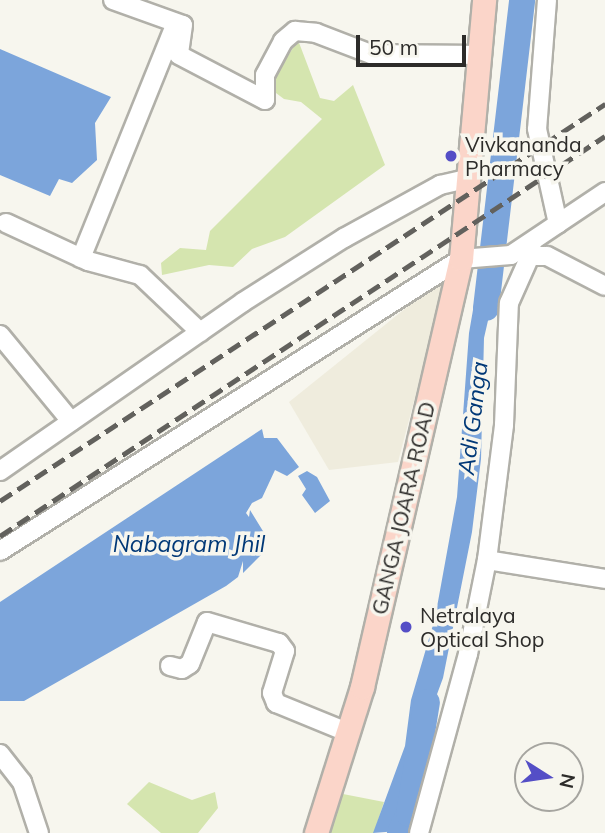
<!DOCTYPE html>
<html>
<head>
<meta charset="utf-8">
<style>
  body { margin:0 }
  #map { position:relative; width:605px; height:833px; overflow:hidden; background:#f7f6ee; font-family:Mulish,sans-serif }
  div>[style] { position:absolute }
  [style*='--x'] { left:calc(var(--x)*1px); top:calc(var(--y)*1px); width:calc(var(--w)*1px); rotate:calc(var(--a)*1deg) }
  .built>* { inset:0; background:#efecdd }
  .green>* { inset:0; background:#d5e5af }
  .water>* { inset:0; background:#7ca5db }
  .river>* { height:26px; margin:-13px; padding:0 13px; transform-origin:13px; border-radius:13px; background:#7ca5db }
  .roads { filter:drop-shadow(2px 0 #b1b0a9) drop-shadow(-2px 0 #b1b0a9) drop-shadow(0 2px #b1b0a9) drop-shadow(0 -2px #b1b0a9) }
  .minor>* { height:18px; margin:-9px; padding:0 9px; transform-origin:9px; border-radius:9px; background:#fff }
  .major>* { height:23px; margin:-11.5px; padding:0 11.5px; transform-origin:11.5px; border-radius:11.5px; background:#fbd5c9 }
  .rail>* { height:4.5px; margin-top:-2.25px; transform-origin:0; background:repeating-linear-gradient(90deg,#62615d 0 14px,transparent 0 21px) }
  .dots>* { width:19px; height:19px; translate:-50% -50%; box-sizing:border-box; border:4px solid #f7f6ee; border-radius:50% }
  span { translate:-50% -50%; white-space:nowrap; text-align:center; line-height:1.15; -webkit-text-stroke:7px #f7f6ee; paint-order:stroke }
  .poi-label { font-size:21px; color:#2d2c2a }
  .left { translate:0 -50%; text-align:left }
  .street-label { font-size:21px; color:#2d2c2a }
  .water-label { font-size:23px; color:#003877; font-style:italic }
  .north { position:absolute; left:514px; top:742px; width:70px; height:70px; box-sizing:border-box; background:#f7f6ee; border:2px solid #a6a5a0; border-radius:50%; rotate:102deg; font-size:19px; font-weight:700; line-height:28px; text-align:center; color:#2d2c2a }
  .north::after { content:''; display:block; margin:auto; width:24px; height:32px; background:#544ec6; clip-path:polygon(50% 0,100% 100%,50% 72%,0 100%) }
  .scale { position:absolute; left:356px; top:35px; width:110px; height:32px; box-sizing:border-box; border:4px solid #2d2c2a; border-top:0; padding-left:9px; font-size:21px; line-height:24px; white-space:nowrap; color:#2d2c2a; -webkit-text-stroke:5px #f7f6ee; paint-order:stroke }
</style>
</head>
<body>
<div id="map">
  <div class="built">
    <div style="clip-path:polygon(447px 275px,398px 462px,329px 470px,289px 402px)"></div>
  </div>
  <div class="green">
    <div style="clip-path:polygon(298px 40px,320px 98px,334px 101px,353px 85px,385px 165px,285px 237px,252px 249px,233px 267px,209px 265px,162px 275px,161px 263px,180px 248px,206px 250px,210px 231px,322px 119px,301px 102px,284px 99px,268px 87px)"></div>
    <div style="clip-path:polygon(149px 782px,192px 800px,215px 792px,218px 808px,198px 833px,161px 833px,127px 804px)"></div>
    <div style="clip-path:polygon(343px 794px,384px 802px,374px 833px,329px 833px)"></div>
  </div>
  <div class="water">
    <div style="clip-path:polygon(0 49px,111px 97px,95px 123px,97px 160px,72px 183px,59px 179px,50px 196px,0 175px)"></div>
    <div style="clip-path:polygon(500px 268px,484px 338px,481px 459px,472px 532px,443px 678px,416px 751px,398px 831px,373px 833px,405px 746px,411px 700px,435px 618px,457px 497px,469px 333px,478px 281px)"></div>
    <div style="clip-path:polygon(262px 429px,264px 438px,277px 438px,299px 467px,287px 476px,275px 470px,262px 498px,252px 503px,246px 513px,249px 517px,250px 510px,266px 536px,262px 554px,243px 573px,243px 561px,238px 577px,226px 586px,24px 701px,0 701px,0 602px)"></div>
    <div style="clip-path:polygon(307px 471px,317px 477px,330px 501px,315px 513px,302px 495px,306px 489px,298px 476px)"></div>
  </div>
  <div class="river">
    <div style="--x:486;--y:308;--w:310;--a:-83.3"></div>
    <div style="--x:400;--y:833;--w:21;--a:-65"></div>
    <div style="--x:409;--y:814;--w:113;--a:-80.9"></div>
  </div>
  <div class="roads">
    <div class="minor">
      <div style="--x:113;--y:0;--w:74;--a:19.7"></div>
      <div style="--x:183;--y:25;--w:30;--a:98"></div>
      <div style="--x:179;--y:55;--w:97;--a:27.6"></div>
      <div style="--x:265;--y:100;--w:25;--a:-90"></div>
      <div style="--x:265;--y:75;--w:38;--a:-62"></div>
      <div style="--x:283;--y:41;--w:16;--a:-40"></div>
      <div style="--x:295;--y:31;--w:21;--a:5"></div>
      <div style="--x:316;--y:33;--w:59;--a:20.9"></div>
      <div style="--x:371;--y:54;--w:106;--a:0.5"></div>
      <div style="--x:547;--y:0;--w:129;--a:94.4"></div>
      <div style="--x:537;--y:129;--w:97;--a:77.5"></div>
      <div style="--x:6;--y:223;--w:90;--a:24.9"></div>
      <div style="--x:88;--y:261;--w:54;--a:15.1"></div>
      <div style="--x:140;--y:275;--w:83;--a:43.5"></div>
      <div style="--x:530;--y:256;--w:17;--a:0"></div>
      <div style="--x:547;--y:256;--w:65;--a:27.3"></div>
      <div style="--x:81;--y:258;--w:253;--a:-68"></div>
      <div style="--x:0;--y:335;--w:112;--a:50.5"></div>
      <div style="--x:0;--y:471;--w:296;--a:-34.8"></div>
      <div style="--x:243;--y:302;--w:120;--a:-32.4"></div>
      <div style="--x:344;--y:238;--w:110;--a:-28.9"></div>
      <div style="--x:440;--y:185;--w:27;--a:-13"></div>
      <div style="--x:0;--y:551;--w:546;--a:-32.35"></div>
      <div style="--x:461;--y:259;--w:50;--a:-4.6"></div>
      <div style="--x:511;--y:255;--w:113;--a:-33.8"></div>
      <div style="--x:487;--y:560;--w:120;--a:9.1"></div>
      <div style="--x:170;--y:666;--w:12;--a:14"></div>
      <div style="--x:182;--y:669;--w:9;--a:-32"></div>
      <div style="--x:190;--y:664;--w:45;--a:-68"></div>
      <div style="--x:207;--y:622;--w:75;--a:16.3"></div>
      <div style="--x:279;--y:643;--w:10;--a:53"></div>
      <div style="--x:285;--y:651;--w:44;--a:107.2"></div>
      <div style="--x:272;--y:693;--w:11;--a:68"></div>
      <div style="--x:276;--y:703;--w:77;--a:22.2"></div>
      <div style="--x:0;--y:754;--w:36;--a:52"></div>
      <div style="--x:22;--y:782;--w:54;--a:71.6"></div>
      <div style="--x:419;--y:833;--w:186;--a:-74.7"></div>
      <div style="--x:468;--y:654;--w:96;--a:-78.6"></div>
      <div style="--x:487;--y:560;--w:136;--a:-82.8"></div>
      <div style="--x:504;--y:425;--w:122;--a:-87.7"></div>
      <div style="--x:509;--y:303;--w:51;--a:-65.9"></div>
      <div style="--x:530;--y:256;--w:14;--a:-82"></div>
    </div>
    <div class="major">
      <div style="--x:316;--y:833;--w:153;--a:-72.5"></div>
      <div style="--x:362;--y:687;--w:439;--a:-77"></div>
      <div style="--x:461;--y:259;--w:260;--a:-84.9"></div>
    </div>
  </div>
  <div class="rail">
    <div style="--x:0;--y:501;--w:724;--a:-33.27"></div>
    <div style="--x:0;--y:536;--w:725;--a:-33.47"></div>
  </div>
  <div class="dots">
    <div style="left:451px;top:156px;background:#544ec6"></div>
    <div style="left:406px;top:627px;background:#544ec6"></div>
  </div>
  <div class="poi-label">
    <span class="left" style="left:465px;top:156px">Vivkananda<br>Pharmacy</span>
    <span class="left" style="left:420px;top:627px">Netralaya<br>Optical Shop</span>
  </div>
  <div class="street-label">
    <span style="left:403px;top:508px;rotate:-77deg">GANGA JOARA ROAD</span>
  </div>
  <div class="water-label">
    <span style="left:473px;top:418px;rotate:-83deg">Adi Ganga</span>
    <span style="left:189px;top:544px">Nabagram Jhil</span>
  </div>
  <div class="north">N</div>
  <div class="scale">50 m</div>
</div>
</body>
</html>
